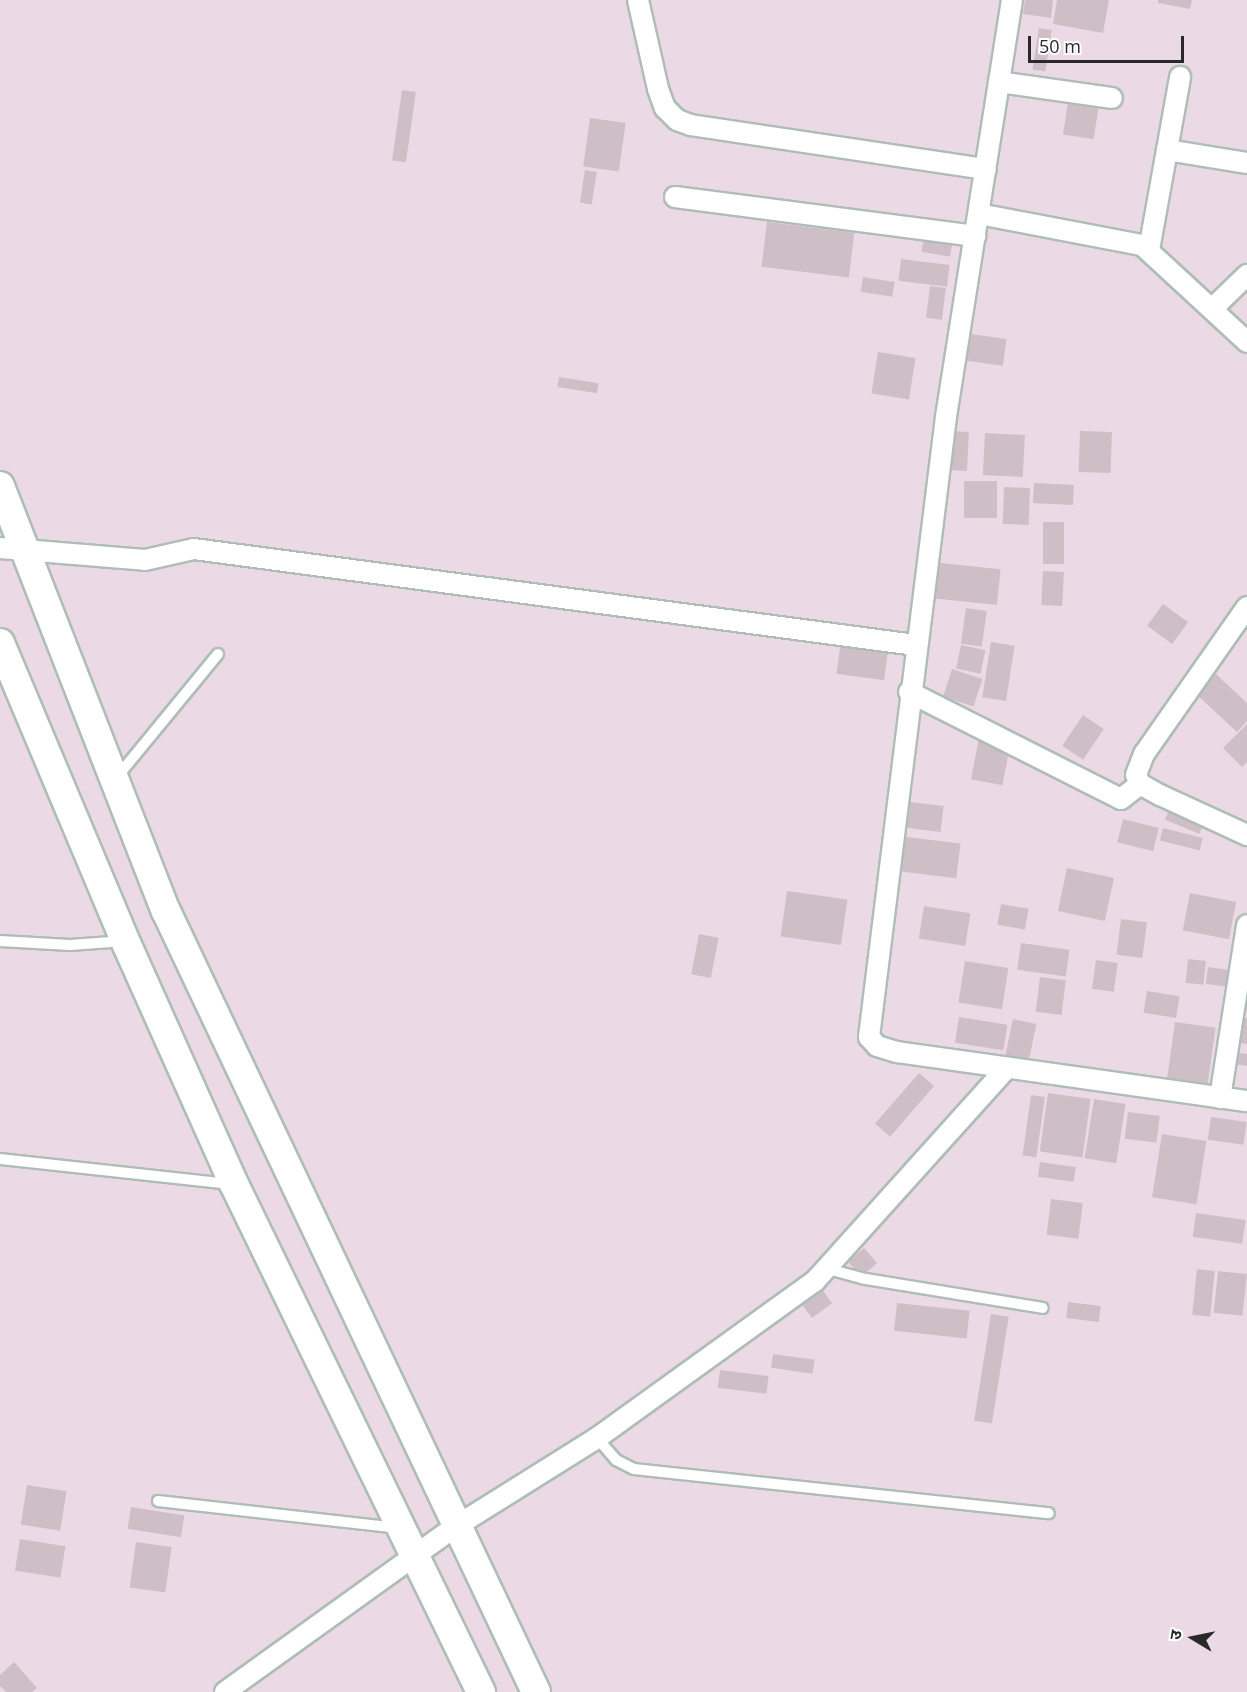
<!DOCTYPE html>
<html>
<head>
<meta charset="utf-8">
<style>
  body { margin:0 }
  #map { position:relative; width:1247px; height:1692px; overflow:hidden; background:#ebdae5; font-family:"Open Sans","Noto Sans Devanagari",sans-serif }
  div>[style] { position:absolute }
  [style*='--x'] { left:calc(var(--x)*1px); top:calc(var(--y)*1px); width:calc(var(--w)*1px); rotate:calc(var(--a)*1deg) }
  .building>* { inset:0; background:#cebfc7; transform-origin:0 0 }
  .roads { filter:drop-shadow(2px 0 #afbdb7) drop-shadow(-2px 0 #afbdb7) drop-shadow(0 2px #afbdb7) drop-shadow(0 -2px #afbdb7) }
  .lane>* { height:10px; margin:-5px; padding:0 5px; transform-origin:5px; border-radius:5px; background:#fff }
  .street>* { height:20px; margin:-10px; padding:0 10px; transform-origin:10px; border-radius:10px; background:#fff }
  .secondary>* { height:28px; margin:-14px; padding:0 14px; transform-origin:14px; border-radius:14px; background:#fff }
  span { translate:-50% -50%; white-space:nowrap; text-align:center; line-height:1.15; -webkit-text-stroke:5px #fff; paint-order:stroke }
  .north { position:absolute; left:1163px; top:1608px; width:60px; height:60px; -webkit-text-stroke:4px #fff; paint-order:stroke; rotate:280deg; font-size:16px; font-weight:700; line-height:24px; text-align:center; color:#292929 }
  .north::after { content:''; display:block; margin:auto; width:21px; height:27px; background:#292929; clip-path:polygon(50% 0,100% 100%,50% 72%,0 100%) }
  .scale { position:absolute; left:1028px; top:36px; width:156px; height:27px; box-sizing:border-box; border:3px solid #292929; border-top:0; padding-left:8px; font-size:18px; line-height:21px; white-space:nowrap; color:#292929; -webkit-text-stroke:4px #fff; paint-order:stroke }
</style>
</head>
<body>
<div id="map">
  <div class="building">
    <div style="clip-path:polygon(1025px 0,1053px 0,1051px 18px,1023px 14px)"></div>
    <div style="clip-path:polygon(1057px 0,1109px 0,1103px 33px,1053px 24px)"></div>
    <div style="clip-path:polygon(1158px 0,1192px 0,1190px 9px,1158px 3px)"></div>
    <div style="left:1039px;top:28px;width:13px;height:42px;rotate:9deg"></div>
    <div style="left:402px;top:90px;width:14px;height:71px;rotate:8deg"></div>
    <div style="left:1069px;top:96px;width:31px;height:39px;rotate:9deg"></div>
    <div style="left:590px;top:118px;width:36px;height:49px;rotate:8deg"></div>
    <div style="left:585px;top:170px;width:12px;height:33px;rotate:9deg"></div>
    <div style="left:767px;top:222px;width:88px;height:45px;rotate:7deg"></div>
    <div style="left:925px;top:231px;width:29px;height:21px;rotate:10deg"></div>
    <div style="left:901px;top:259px;width:49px;height:22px;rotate:7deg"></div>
    <div style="left:863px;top:277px;width:32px;height:15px;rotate:9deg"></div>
    <div style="left:930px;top:286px;width:16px;height:32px;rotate:7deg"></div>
    <div style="left:963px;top:333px;width:44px;height:27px;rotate:8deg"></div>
    <div style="left:878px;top:352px;width:38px;height:42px;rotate:9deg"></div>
    <div style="left:559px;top:377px;width:40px;height:10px;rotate:9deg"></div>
    <div style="left:950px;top:431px;width:19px;height:39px;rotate:3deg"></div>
    <div style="left:1080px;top:431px;width:32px;height:41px;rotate:2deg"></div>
    <div style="left:985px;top:433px;width:40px;height:42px;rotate:3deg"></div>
    <div style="left:964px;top:481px;width:33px;height:37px"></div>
    <div style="left:1034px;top:483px;width:40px;height:20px;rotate:3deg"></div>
    <div style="left:1004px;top:487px;width:26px;height:37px;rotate:2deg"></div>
    <div style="left:1043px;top:522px;width:21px;height:42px"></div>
    <div style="left:932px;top:562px;width:69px;height:36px;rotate:6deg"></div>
    <div style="left:1043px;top:571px;width:21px;height:34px;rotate:3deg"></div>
    <div style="left:1163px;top:604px;width:31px;height:27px;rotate:36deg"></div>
    <div style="left:966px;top:608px;width:21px;height:36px;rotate:8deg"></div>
    <div style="left:841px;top:641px;width:48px;height:33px;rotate:8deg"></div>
    <div style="left:991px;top:642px;width:24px;height:56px;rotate:9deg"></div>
    <div style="left:961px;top:645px;width:25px;height:24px;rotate:12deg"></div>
    <div style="left:952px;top:669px;width:32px;height:29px;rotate:18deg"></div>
    <div style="clip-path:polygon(1216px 674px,1247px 703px,1247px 721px,1237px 732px,1197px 695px)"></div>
    <div style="left:1083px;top:715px;width:25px;height:37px;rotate:34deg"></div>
    <div style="clip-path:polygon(1247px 724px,1247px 762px,1242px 767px,1223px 748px)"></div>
    <div style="left:979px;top:738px;width:32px;height:42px;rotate:11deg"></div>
    <div style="left:902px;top:801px;width:42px;height:26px;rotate:7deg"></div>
    <div style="left:1171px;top:805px;width:37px;height:16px;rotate:22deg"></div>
    <div style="left:1123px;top:819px;width:37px;height:24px;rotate:14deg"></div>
    <div style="left:1163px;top:828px;width:41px;height:13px;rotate:14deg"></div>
    <div style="left:899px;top:836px;width:62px;height:35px;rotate:7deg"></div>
    <div style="left:1067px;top:868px;width:48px;height:44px;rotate:12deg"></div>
    <div style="left:787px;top:891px;width:61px;height:46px;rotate:8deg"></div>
    <div style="left:1190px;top:893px;width:47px;height:38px;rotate:11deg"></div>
    <div style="left:1001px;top:904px;width:28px;height:21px;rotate:10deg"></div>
    <div style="left:924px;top:906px;width:47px;height:33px;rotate:9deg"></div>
    <div style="left:1121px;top:919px;width:26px;height:36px;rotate:7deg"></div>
    <div style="left:699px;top:934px;width:20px;height:41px;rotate:11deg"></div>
    <div style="left:1021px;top:943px;width:49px;height:27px;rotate:8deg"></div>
    <div style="left:1188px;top:959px;width:18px;height:24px;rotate:6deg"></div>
    <div style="left:1096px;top:960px;width:22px;height:29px;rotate:8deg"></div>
    <div style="left:965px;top:961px;width:44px;height:42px;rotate:9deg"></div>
    <div style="left:1208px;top:967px;width:21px;height:17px;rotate:8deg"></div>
    <div style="left:1040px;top:977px;width:26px;height:35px;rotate:7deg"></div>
    <div style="left:1147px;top:991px;width:33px;height:22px;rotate:9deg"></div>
    <div style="left:959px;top:1017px;width:49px;height:26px;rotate:9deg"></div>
    <div style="clip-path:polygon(1239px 1017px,1247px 1018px,1247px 1044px,1234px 1042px)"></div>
    <div style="left:1013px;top:1019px;width:24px;height:37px;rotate:12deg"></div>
    <div style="left:1175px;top:1022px;width:41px;height:60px;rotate:8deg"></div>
    <div style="clip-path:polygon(1232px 1052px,1247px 1054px,1247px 1066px,1230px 1063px)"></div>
    <div style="left:919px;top:1073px;width:20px;height:67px;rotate:41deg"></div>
    <div style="left:1048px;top:1093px;width:43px;height:59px;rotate:8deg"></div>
    <div style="left:1031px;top:1095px;width:14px;height:61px;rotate:8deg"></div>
    <div style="left:1094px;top:1099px;width:32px;height:60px;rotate:9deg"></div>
    <div style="left:1128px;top:1112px;width:32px;height:27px;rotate:7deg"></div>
    <div style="left:1211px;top:1117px;width:36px;height:23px;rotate:8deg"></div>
    <div style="left:1162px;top:1134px;width:45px;height:64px;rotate:9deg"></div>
    <div style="left:1040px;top:1162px;width:36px;height:15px;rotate:8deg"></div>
    <div style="left:1051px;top:1199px;width:32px;height:36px;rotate:7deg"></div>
    <div style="left:1196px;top:1213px;width:50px;height:24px;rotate:8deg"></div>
    <div style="left:864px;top:1248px;width:20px;height:21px;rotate:49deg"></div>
    <div style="left:1197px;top:1269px;width:18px;height:46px;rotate:6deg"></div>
    <div style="left:1218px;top:1271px;width:29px;height:42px;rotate:6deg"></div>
    <div style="left:821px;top:1288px;width:19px;height:25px;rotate:54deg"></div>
    <div style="left:1068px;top:1302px;width:33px;height:16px;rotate:7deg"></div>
    <div style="left:897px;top:1303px;width:73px;height:28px;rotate:6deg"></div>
    <div style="left:991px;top:1314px;width:18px;height:108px;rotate:9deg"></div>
    <div style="left:773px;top:1354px;width:42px;height:14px;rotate:8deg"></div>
    <div style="left:720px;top:1370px;width:49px;height:18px;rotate:7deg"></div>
    <div style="left:27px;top:1485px;width:40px;height:40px;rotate:9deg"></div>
    <div style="left:131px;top:1507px;width:54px;height:22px;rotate:9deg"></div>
    <div style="left:20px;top:1539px;width:46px;height:32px;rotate:9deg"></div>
    <div style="left:136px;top:1542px;width:36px;height:46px;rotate:8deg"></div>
    <div style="clip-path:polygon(14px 1662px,37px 1688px,32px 1692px,6px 1692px,0 1686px,0 1675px)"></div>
  </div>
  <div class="roads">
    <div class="lane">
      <div style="--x:117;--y:777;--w:159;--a:-50.6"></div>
      <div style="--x:0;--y:941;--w:70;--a:3.3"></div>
      <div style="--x:70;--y:945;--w:55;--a:-4.2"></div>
      <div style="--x:0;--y:1159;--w:232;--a:6.2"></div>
      <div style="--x:828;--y:1269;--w:39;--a:15"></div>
      <div style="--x:866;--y:1279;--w:179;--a:9.3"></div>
      <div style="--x:597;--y:1438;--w:29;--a:49"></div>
      <div style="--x:616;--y:1460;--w:20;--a:27"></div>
      <div style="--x:634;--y:1469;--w:417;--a:6.1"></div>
      <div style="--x:158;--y:1501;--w:241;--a:6.4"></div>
    </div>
    <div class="street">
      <div style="--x:638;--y:0;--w:91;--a:77.3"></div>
      <div style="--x:658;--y:89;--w:20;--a:70"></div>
      <div style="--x:665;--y:108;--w:17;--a:45"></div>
      <div style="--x:677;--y:120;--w:15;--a:20"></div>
      <div style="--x:691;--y:125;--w:298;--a:8.5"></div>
      <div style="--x:1012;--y:0;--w:422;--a:99"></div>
      <div style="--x:946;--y:417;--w:625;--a:97.08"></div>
      <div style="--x:869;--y:1037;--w:12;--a:48"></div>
      <div style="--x:877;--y:1046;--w:21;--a:17"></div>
      <div style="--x:897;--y:1052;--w:353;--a:8"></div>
      <div style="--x:999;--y:82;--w:114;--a:8.1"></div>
      <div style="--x:1167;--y:150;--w:81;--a:9.2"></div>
      <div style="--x:675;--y:197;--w:303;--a:7.4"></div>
      <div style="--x:979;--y:214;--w:166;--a:10.8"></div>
      <div style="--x:1142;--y:245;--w:143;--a:42.7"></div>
      <div style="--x:1149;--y:250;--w:176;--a:-79.8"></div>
      <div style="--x:1212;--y:309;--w:49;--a:-44.2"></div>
      <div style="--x:0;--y:548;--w:145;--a:4.7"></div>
      <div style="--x:145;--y:560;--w:50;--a:-12.7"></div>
      <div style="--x:194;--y:549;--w:727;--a:7.58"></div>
      <div style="--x:1247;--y:607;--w:179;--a:125"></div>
      <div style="--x:1144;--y:754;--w:22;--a:111"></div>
      <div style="--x:1136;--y:775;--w:10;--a:66"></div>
      <div style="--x:1140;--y:784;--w:23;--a:29"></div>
      <div style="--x:1160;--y:795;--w:96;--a:24.7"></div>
      <div style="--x:909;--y:692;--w:237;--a:26.8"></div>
      <div style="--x:1121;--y:799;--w:24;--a:-38"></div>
      <div style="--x:1220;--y:1098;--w:175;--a:-81.1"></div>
      <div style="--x:225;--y:1692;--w:283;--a:-35.7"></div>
      <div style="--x:455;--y:1527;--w:168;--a:-32.1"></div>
      <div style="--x:597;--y:1438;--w:269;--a:-35.8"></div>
      <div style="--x:815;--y:1281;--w:287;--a:-48"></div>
    </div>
    <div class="secondary">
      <div style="--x:0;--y:486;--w:456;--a:68.7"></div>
      <div style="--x:166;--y:911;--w:864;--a:64.65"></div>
      <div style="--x:0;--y:643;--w:328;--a:67.2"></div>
      <div style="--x:127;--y:945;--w:262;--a:65.9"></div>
      <div style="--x:234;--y:1184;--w:565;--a:64.07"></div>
    </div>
  </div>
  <div class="north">उ</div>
  <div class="scale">50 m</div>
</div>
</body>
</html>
